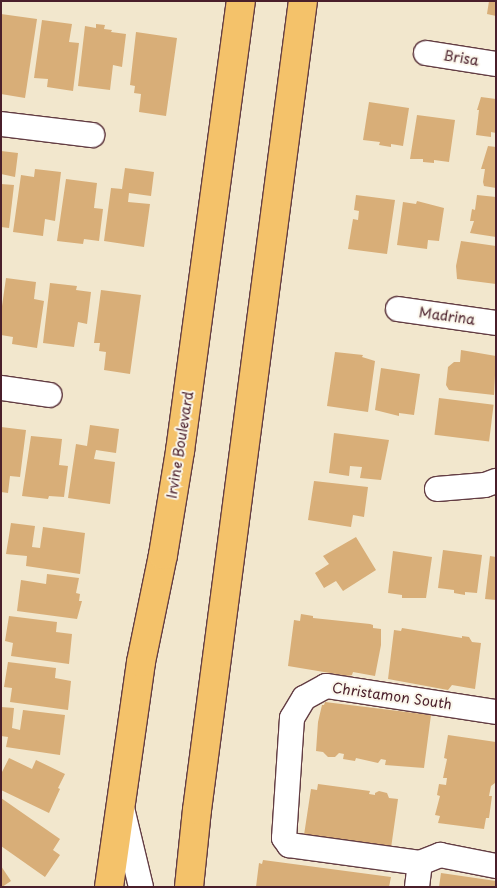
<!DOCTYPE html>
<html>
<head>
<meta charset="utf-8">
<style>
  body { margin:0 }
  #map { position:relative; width:497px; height:888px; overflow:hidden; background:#f2e7cd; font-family:"Playpen Sans",sans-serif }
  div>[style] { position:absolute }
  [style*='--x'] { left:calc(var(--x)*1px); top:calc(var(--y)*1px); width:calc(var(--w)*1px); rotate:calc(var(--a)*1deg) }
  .building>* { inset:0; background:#d8ae78; transform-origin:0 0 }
  .roads { filter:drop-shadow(1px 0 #633d43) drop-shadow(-1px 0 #633d43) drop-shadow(0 1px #633d43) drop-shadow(0 -1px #633d43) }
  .minor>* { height:24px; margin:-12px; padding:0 12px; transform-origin:12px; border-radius:12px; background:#fff }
  .major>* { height:28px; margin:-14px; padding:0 14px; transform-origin:14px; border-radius:14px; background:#f4c26a }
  span { translate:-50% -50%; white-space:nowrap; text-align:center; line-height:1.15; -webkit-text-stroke:4px #fbf7ec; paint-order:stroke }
  .street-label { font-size:14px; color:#4a1f2b }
  .frame { position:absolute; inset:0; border:2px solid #4a1f2b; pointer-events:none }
</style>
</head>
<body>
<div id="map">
  <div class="building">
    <div style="clip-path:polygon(489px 1px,496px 1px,496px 16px,487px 14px)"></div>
    <div style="clip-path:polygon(1px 14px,37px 19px,25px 98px,1px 94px)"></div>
    <div style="clip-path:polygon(42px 20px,72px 24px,69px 42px,79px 43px,73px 91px,47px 87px,48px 79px,34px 78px)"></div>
    <div style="clip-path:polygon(96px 24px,105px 25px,104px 29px,112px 30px,111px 32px,126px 34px,122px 67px,113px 65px,110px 90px,78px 86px,85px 26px,96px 28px)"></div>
    <div style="clip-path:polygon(136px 32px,177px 38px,166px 116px,139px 112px,141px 94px,134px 93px,135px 86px,130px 85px)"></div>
    <div style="clip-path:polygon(481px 97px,496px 99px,496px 133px,491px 132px,491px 137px,476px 135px,479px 110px,477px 110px)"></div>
    <div style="clip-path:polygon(369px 102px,409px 108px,403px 146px,391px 144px,391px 147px,379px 145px,380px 142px,363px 140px)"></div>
    <div style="clip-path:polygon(417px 115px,455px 120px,449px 162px,434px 160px,434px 163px,423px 162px,423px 159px,410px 159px)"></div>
    <div style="clip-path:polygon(488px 146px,496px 147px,496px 188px,484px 186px,483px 182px,485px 169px,481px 169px)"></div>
    <div style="clip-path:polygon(1px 151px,18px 153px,15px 177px,1px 174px)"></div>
    <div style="clip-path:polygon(125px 168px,154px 172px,151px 196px,129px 193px,128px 202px,150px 204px,144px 247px,104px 241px,111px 188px,122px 189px)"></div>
    <div style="clip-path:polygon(35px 169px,61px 172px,55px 221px,45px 219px,43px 236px,13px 232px,21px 175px,34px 177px)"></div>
    <div style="clip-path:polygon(66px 179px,97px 183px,94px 208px,103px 209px,99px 241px,84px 239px,83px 244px,57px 241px)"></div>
    <div style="clip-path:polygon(1px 184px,14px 185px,9px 228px,1px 227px)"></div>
    <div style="clip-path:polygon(356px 195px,395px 200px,387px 254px,348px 249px,353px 219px,358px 220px,359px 211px,354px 210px)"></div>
    <div style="clip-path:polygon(477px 195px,496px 197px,496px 237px,470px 233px,474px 221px,470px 221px,472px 209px,475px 210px)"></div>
    <div style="clip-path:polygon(417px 201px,444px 208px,439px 241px,428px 240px,427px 249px,397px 245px,403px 202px,416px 204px)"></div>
    <div style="clip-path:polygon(461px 241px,496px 246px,496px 284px,457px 279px,456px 266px)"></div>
    <div style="clip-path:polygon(6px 278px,36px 282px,34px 299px,44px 301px,37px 348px,12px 344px,13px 337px,1px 335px,1px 313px)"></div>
    <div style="clip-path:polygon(50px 283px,77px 286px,76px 290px,91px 292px,87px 324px,78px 322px,74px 347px,43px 343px)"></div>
    <div style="clip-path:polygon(101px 290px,141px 295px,130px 374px,104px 370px,106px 352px,99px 351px,100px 343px,94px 343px)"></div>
    <div style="clip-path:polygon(461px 350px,496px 356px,494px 395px,449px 390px,446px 385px,448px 367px,454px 362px,460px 362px)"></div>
    <div style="clip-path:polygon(335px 352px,363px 355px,362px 357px,375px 361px,368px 412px,327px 406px)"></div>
    <div style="clip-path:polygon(381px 368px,420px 374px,414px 415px,399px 413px,399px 416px,375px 410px)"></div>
    <div style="left:439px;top:398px;width:55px;height:37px;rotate:7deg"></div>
    <div style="clip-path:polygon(90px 425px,119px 429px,116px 453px,96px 450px,94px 459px,115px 462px,110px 504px,68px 498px,76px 444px,87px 446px)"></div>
    <div style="clip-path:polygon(1px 427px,26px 430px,20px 477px,10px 476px,8px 493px,1px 492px)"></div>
    <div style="clip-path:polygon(334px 433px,389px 440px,381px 480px,360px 478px,362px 467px,350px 466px,349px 476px,329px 473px)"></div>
    <div style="clip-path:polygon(31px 436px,62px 439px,59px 465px,68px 466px,64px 497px,49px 496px,48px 499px,22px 496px)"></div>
    <div style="clip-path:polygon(314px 481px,368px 487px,364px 517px,353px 515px,351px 527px,308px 520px)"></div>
    <div style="clip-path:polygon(11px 523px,35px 526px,32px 547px,40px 548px,43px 527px,85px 533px,80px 574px,26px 566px,27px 556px,6px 554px)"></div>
    <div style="clip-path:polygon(356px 537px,376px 570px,343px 591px,336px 581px,324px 588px,315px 573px,329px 564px,323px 556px)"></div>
    <div style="clip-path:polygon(443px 550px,482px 555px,477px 593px,465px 592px,465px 595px,454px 593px,454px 590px,438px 588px)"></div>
    <div style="clip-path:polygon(393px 551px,432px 557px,426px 598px,402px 598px,402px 595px,388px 593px)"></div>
    <div style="clip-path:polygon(490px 556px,496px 557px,496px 600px,485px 599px)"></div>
    <div style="clip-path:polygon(47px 574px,79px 578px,76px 593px,80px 594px,79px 601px,82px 601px,77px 619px,17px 611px,21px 580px,46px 584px)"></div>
    <div style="clip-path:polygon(301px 614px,313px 616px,313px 618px,370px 624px,373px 625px,373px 628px,381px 629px,381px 645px,375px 676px,353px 672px,352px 675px,348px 676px,288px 666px,294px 620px,300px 621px)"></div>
    <div style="clip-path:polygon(9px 616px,57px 622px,56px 632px,72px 634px,69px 664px,11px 656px,13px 643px,5px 641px)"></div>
    <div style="clip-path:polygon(402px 628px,462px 638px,462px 636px,469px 637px,472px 642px,481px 643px,475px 689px,452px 685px,448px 690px,388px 679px,394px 630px,401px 631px)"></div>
    <div style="clip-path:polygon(8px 662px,56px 668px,55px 678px,71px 681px,68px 710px,10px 702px,12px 688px,4px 687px)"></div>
    <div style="clip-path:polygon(325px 702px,431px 715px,424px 768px,385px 765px,386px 760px,381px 759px,378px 763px,356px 758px,355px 761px,343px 759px,344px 754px,339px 753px,335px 757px,328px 757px,323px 752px,316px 751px,318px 722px,322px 705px,324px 705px)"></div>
    <div style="clip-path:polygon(1px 707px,14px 708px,12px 728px,20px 730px,23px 710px,65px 715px,60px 755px,6px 747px,8px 737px,1px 736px)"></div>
    <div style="clip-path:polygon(448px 735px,496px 742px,496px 777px,495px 783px,491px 786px,489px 796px,492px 796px,489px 818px,486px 818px,484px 829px,438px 823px,440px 816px,435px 815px,440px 796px,437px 795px,439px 784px,446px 785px,447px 778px,443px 778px,447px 759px,444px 758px)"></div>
    <div style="clip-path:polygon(9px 758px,32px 769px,36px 760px,65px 774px,58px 788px,60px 789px,49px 813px,1px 790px,1px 774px)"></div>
    <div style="clip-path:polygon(318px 784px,370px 791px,369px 794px,375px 795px,375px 793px,379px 791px,387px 793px,389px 798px,398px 799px,391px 848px,304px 835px,311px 789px,317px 790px)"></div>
    <div style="clip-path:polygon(1px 798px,60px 839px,53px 850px,60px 855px,45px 877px,1px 846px)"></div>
    <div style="clip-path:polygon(263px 860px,391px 877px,389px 887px,256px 887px,259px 863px,262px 864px)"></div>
    <div style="clip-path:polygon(1px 866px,11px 881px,2px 887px,1px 887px)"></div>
    <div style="clip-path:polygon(441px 873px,496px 881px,496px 887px,439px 887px)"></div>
  </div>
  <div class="roads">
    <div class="minor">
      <div style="--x:426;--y:53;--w:71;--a:8.9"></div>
      <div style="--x:1;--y:124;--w:92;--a:6.9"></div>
      <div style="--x:398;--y:309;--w:99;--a:8.1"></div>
      <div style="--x:1;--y:388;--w:49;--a:8.1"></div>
      <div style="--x:437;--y:489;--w:48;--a:-4.8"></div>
      <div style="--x:485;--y:485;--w:12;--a:-20"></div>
      <div style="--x:496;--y:712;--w:172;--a:-171.3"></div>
      <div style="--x:326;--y:686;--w:25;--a:151"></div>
      <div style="--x:304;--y:698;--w:23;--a:121"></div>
      <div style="--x:292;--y:718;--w:120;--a:93.8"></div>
      <div style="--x:284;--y:838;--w:9;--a:54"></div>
      <div style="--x:289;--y:845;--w:132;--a:7.8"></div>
      <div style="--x:420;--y:863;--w:22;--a:-22"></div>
      <div style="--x:440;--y:855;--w:57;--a:11.1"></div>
      <div style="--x:122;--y:808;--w:81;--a:76.5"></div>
      <div style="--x:417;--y:887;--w:24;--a:-83"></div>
    </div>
    <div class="major">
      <div style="--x:109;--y:887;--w:227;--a:-81.9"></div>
      <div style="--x:141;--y:662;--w:109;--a:-78.4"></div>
      <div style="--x:163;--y:555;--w:105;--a:-80.7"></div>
      <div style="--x:180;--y:451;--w:454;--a:-82.3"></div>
      <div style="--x:189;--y:887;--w:77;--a:-84.1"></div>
      <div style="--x:197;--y:810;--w:816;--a:-82.54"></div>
    </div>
  </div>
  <div class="street-label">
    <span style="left:461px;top:58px;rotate:9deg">Brisa</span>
    <span style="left:447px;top:316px;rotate:8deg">Madrina</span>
    <span style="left:180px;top:445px;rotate:-81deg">Irvine Boulevard</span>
    <span style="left:392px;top:696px;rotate:8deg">Christamon South</span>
  </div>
  <div class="frame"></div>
</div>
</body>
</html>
